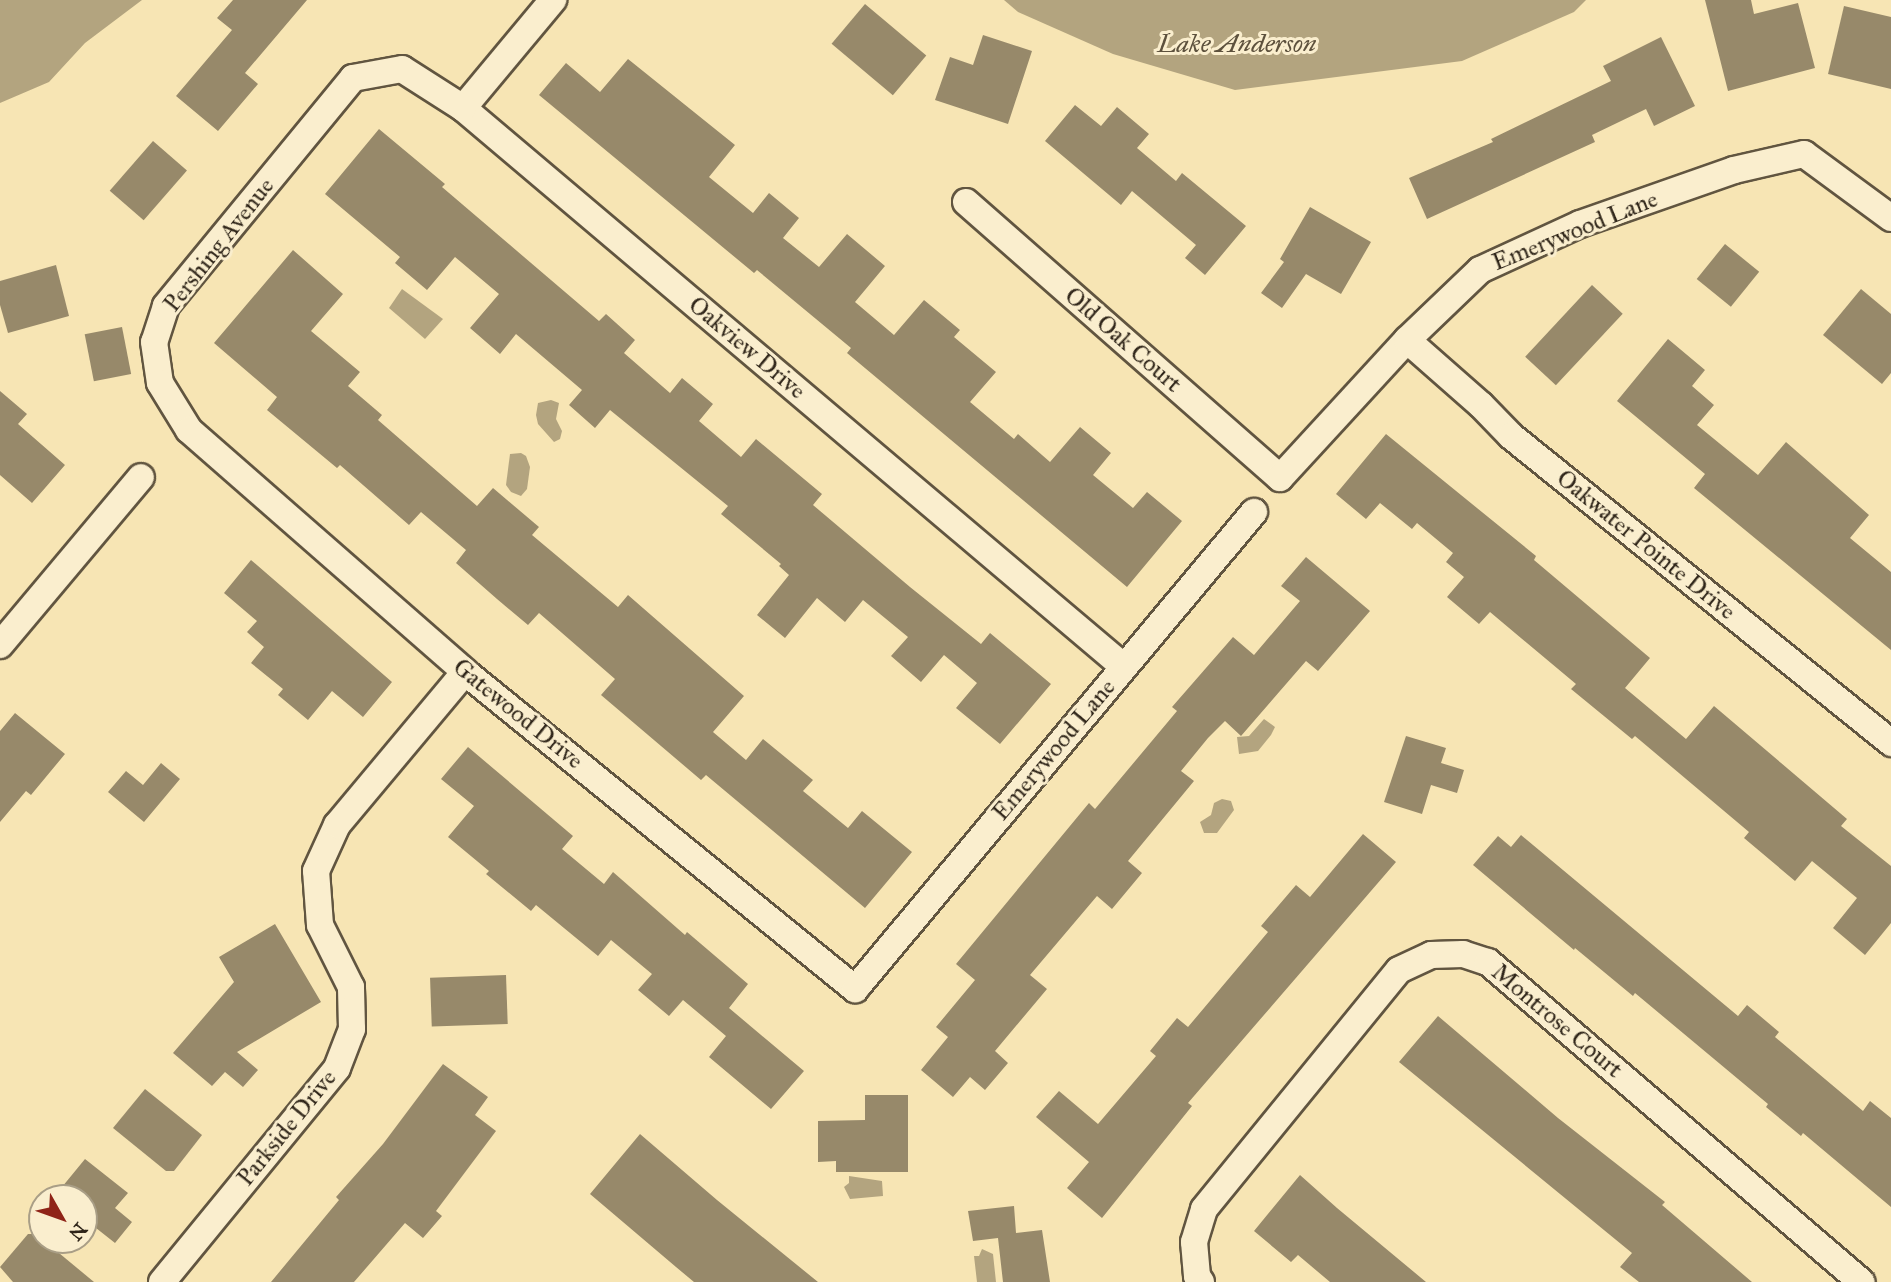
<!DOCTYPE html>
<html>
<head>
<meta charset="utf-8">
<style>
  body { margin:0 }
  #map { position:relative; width:1891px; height:1282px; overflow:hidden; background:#f7e5b4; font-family:"IM FELL Great Primer",serif }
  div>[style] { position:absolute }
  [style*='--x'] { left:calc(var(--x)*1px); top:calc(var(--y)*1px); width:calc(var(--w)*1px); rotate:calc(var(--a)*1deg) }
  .water>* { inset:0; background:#b3a47f }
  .building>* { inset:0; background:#97896a; transform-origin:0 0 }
  .roads { filter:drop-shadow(2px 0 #615540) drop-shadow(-2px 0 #615540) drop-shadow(0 2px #615540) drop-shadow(0 -2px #615540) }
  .minor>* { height:26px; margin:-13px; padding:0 13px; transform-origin:13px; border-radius:13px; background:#faeece }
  span { translate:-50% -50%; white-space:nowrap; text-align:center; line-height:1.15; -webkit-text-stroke:6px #faeece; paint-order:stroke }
  .street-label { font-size:24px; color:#2f2519 }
  .water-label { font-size:26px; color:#5d513d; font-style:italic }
  .north { position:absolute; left:28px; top:1184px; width:70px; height:70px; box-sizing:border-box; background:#faeece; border:2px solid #a99e86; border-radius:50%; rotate:130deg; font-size:19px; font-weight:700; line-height:28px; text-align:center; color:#2f2519 }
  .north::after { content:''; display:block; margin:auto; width:24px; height:32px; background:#8f2418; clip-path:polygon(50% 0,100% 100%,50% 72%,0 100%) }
</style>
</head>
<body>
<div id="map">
  <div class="water">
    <div style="clip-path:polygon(0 0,142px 0,85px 43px,49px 82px,0 103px)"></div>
    <div style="clip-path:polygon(1004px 0,1586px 0,1574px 12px,1462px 61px,1235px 90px,1113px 54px,1018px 12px)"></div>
    <div style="clip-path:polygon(402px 289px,443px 319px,425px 339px,389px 308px)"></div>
    <div style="clip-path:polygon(551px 400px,559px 403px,556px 419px,562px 431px,560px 439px,554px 442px,538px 424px,536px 415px,538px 403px)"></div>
    <div style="clip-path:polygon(521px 453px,526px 456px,530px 467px,527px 489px,521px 496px,511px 492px,506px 485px,510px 454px)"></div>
    <div style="clip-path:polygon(1264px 719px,1275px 727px,1271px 735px,1258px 751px,1239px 754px,1237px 737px,1249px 736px)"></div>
    <div style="clip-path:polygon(1222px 799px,1231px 801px,1234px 810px,1217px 833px,1204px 833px,1200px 822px,1211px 815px,1214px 803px)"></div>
    <div style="clip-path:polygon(849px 1176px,882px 1181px,883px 1196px,850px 1199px,844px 1187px,849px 1183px)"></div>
    <div style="clip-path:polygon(982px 1249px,993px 1254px,996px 1282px,977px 1282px,974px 1256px,979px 1256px)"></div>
  </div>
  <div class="building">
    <div style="clip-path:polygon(233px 0,307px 0,245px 73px,258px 84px,218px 131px,176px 96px,232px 30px,217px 18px)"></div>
    <div style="clip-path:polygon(1705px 0,1751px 0,1754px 14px,1798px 3px,1815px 68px,1728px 91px)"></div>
    <div style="left:865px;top:4px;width:80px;height:52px;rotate:40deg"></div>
    <div style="clip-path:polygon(1844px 6px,1891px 17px,1891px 89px,1828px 74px)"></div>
    <div style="clip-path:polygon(983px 35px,1032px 51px,1008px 124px,935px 100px,950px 57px,973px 65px)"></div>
    <div style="clip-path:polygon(1661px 37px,1695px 106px,1654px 126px,1646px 109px,1592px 135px,1595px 142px,1427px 219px,1409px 178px,1493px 142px,1491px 139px,1611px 81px,1603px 66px)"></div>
    <div style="clip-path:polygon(628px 59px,735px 145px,709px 177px,753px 213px,769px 193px,799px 218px,783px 238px,819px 267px,847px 234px,885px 266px,855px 302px,894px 335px,924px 300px,960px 330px,954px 337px,996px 372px,970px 402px,1014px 439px,1018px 434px,1050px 462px,1080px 427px,1111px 453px,1093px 475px,1133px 508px,1147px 492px,1182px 521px,1127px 587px,847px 353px,851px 348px,757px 270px,754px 273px,539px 95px,566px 63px,600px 92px)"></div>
    <div style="clip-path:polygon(1075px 105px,1101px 126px,1117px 107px,1149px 134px,1137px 148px,1176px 181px,1182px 173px,1246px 226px,1205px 275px,1185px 258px,1196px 245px,1132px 191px,1121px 205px,1045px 141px)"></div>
    <div style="clip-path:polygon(379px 129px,445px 184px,442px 187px,599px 321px,606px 314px,635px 340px,624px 353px,670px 393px,682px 378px,713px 404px,699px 421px,741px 457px,756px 439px,822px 494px,813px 505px,910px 587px,981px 644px,990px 633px,1051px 684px,1000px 744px,956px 708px,977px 683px,944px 655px,921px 682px,891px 656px,908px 637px,863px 600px,845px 622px,817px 598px,785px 638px,757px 615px,789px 575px,779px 566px,781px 564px,721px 514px,728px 506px,610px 410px,595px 428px,569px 405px,582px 390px,516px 334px,500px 354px,470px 328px,499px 294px,455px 257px,427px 290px,395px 263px,400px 257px,325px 194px)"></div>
    <div style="left:153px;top:141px;width:45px;height:66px;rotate:41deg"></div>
    <div style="clip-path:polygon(1310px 207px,1371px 242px,1341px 294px,1306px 274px,1282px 308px,1261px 293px,1284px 262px,1280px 259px)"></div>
    <div style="left:1725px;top:244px;width:44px;height:45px;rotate:39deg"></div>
    <div style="clip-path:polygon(293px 250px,343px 294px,311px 331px,360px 372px,348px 386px,382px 415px,378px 420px,477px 506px,493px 488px,539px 527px,532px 535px,618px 607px,628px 595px,744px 696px,713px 732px,746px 760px,763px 739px,813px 780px,803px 791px,848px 828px,862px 811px,912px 852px,865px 908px,706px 775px,701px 780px,601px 695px,615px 679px,539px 613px,528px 625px,497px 599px,456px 563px,466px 550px,421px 512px,409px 525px,340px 465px,337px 468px,267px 410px,277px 397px,214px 343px)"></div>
    <div style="clip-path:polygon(56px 265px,69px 316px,8px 333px,0 305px,0 281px)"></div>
    <div style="left:1592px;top:285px;width:42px;height:98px;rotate:43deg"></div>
    <div style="clip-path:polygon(1861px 289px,1891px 314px,1891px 373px,1882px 384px,1823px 335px)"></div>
    <div style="left:122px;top:327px;width:48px;height:38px;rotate:79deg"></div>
    <div style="clip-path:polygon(1668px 339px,1705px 370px,1692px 386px,1714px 405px,1697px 425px,1758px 475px,1786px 442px,1869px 515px,1850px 538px,1891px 572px,1891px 650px,1694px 488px,1705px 474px,1617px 401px)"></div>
    <div style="clip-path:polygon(0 391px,27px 414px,18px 424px,65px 465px,32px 503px,0 475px)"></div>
    <div style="clip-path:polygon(1386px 434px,1536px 556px,1534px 560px,1650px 658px,1625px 688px,1686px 739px,1714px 706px,1847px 819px,1841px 826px,1891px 866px,1891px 923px,1865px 955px,1833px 928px,1857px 898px,1812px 861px,1795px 881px,1744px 838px,1749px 832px,1635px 736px,1632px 739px,1571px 689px,1576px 684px,1490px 612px,1479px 624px,1447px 597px,1464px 577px,1446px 562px,1453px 553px,1417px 523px,1412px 529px,1380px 503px,1366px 519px,1336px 494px)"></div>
    <div style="clip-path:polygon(1306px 557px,1370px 611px,1318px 671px,1306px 661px,1241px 736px,1225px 721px,1208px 738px,1181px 771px,1194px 781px,1128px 861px,1142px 873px,1112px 909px,1097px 896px,1030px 975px,1047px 989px,995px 1051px,1008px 1063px,985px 1090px,970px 1077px,953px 1097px,921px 1070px,948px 1037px,936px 1027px,975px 980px,956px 964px,1089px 803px,1095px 809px,1177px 711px,1172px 707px,1233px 637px,1254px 655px,1300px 601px,1281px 586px)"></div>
    <div style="clip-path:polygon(251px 560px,392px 682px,363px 717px,332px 691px,308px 720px,278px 695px,283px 689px,251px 663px,264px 647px,247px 632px,257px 621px,224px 593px)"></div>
    <div style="clip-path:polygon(15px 713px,65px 754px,31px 795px,26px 791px,0 822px,0 731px)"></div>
    <div style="clip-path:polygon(1406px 736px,1446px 748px,1441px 763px,1464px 770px,1457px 793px,1431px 785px,1422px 814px,1384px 802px)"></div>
    <div style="clip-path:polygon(468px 747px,573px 836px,562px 849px,604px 884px,613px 872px,685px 935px,687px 932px,748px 984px,729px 1008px,804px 1071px,771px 1109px,709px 1057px,726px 1036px,683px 1000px,669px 1016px,638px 990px,652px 974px,611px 940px,598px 956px,536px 905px,531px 911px,486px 874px,489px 871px,448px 837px,474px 806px,441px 779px)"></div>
    <div style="clip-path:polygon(161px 763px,180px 779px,144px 822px,108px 792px,126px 771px,143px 785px)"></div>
    <div style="clip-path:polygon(1363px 834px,1396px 862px,1188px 1103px,1192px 1106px,1102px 1218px,1067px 1188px,1089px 1162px,1036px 1117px,1059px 1091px,1098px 1124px,1156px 1056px,1150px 1051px,1177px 1018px,1188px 1027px,1268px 932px,1261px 926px,1296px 885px,1310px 897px)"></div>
    <div style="clip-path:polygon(1521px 835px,1738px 1016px,1747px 1005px,1779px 1032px,1775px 1037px,1863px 1111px,1870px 1101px,1891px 1118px,1891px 1207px,1803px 1133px,1801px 1136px,1766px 1107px,1768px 1104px,1635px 993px,1633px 996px,1575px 948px,1574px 950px,1473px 865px,1498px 836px,1511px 847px)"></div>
    <div style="clip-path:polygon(275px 924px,321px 1002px,237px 1052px,258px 1070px,243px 1087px,225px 1072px,212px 1086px,173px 1053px,234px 982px,219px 957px)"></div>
    <div style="left:506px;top:975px;width:49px;height:76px;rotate:88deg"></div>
    <div style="clip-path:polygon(1438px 1016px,1558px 1118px,1665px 1202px,1662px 1205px,1752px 1282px,1639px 1282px,1620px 1267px,1632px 1253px,1399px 1062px)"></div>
    <div style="clip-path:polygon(443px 1064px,488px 1097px,475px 1115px,496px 1131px,436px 1211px,442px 1216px,423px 1238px,405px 1223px,354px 1282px,271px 1282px,339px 1200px,336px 1197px,383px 1144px)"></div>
    <div style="clip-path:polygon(145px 1089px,202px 1135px,174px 1171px,166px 1171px,113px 1128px)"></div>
    <div style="clip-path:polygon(865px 1095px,908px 1095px,908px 1172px,836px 1172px,836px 1161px,818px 1162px,818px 1121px,865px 1120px)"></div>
    <div style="clip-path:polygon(640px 1134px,717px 1200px,818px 1282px,694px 1282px,676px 1267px,590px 1194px)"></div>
    <div style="clip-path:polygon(85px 1159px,128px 1193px,115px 1208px,132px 1222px,115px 1243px,96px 1228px,84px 1243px,84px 1198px,53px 1198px)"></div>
    <div style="clip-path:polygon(1300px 1175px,1337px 1208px,1426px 1282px,1330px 1282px,1298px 1255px,1291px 1262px,1254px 1231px)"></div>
    <div style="clip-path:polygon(1014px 1206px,1016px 1233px,1042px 1230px,1050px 1282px,1003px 1282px,998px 1238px,973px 1241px,968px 1211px)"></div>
    <div style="clip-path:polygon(28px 1234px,36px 1234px,94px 1282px,13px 1282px,0 1267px)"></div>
  </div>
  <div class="roads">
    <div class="minor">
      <div style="--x:463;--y:108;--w:141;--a:-50.2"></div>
      <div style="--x:966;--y:202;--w:418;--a:41.3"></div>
      <div style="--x:1280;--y:478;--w:188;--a:-47.4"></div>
      <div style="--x:1407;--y:340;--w:101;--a:-43.8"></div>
      <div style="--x:1480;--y:270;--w:110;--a:-24.7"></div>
      <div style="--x:1580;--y:224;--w:163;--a:-19.3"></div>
      <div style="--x:1734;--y:170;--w:72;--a:-12.9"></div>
      <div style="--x:1804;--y:154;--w:108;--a:36.3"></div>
      <div style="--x:1407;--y:340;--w:98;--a:41.3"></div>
      <div style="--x:1481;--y:405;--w:43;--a:45.9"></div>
      <div style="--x:1511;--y:436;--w:489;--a:38.9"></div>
      <div style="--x:0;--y:645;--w:219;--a:-50"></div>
      <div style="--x:1124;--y:667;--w:866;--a:-139.78"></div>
      <div style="--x:463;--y:108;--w:72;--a:-147.4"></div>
      <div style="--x:402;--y:69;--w:50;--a:169.6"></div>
      <div style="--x:353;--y:78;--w:295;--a:129.4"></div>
      <div style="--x:166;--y:306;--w:38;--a:108"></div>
      <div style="--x:154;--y:342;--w:41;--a:81.7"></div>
      <div style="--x:160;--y:383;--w:55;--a:58.3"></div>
      <div style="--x:189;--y:430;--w:367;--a:41.2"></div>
      <div style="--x:465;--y:672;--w:503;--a:39.1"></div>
      <div style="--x:855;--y:989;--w:622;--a:-50.09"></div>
      <div style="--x:162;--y:1282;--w:276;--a:-50.7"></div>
      <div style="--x:337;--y:1068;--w:42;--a:-69"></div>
      <div style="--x:352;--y:1029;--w:42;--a:-91.4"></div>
      <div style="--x:351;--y:987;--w:69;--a:-116.6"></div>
      <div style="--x:320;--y:925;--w:54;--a:-94.2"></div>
      <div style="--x:316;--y:871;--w:51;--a:-65.5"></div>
      <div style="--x:337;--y:825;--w:199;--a:-50.1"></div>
      <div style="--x:1201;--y:1282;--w:7;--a:-124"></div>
      <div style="--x:1197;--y:1276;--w:34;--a:-95"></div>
      <div style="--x:1194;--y:1242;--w:34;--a:-73"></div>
      <div style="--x:1204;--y:1209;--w:308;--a:-50.8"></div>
      <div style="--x:1399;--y:970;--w:35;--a:-25"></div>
      <div style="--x:1431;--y:955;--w:32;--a:-2"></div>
      <div style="--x:1463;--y:954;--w:26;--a:18"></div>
      <div style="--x:1488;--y:962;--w:492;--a:40.6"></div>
    </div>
  </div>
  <div class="street-label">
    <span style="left:1575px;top:231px;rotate:-22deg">Emerywood Lane</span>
    <span style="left:219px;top:245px;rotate:-52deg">Pershing Avenue</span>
    <span style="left:1123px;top:340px;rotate:41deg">Old Oak Court</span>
    <span style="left:747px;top:348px;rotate:40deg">Oakview Drive</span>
    <span style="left:1646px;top:545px;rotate:39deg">Oakwater Pointe Drive</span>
    <span style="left:518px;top:714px;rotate:39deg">Gatewood Drive</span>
    <span style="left:1054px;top:750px;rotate:-50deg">Emerywood Lane</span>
    <span style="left:1557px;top:1021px;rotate:40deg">Montrose Court</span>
    <span style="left:287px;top:1128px;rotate:-51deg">Parkside Drive</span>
  </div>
  <div class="water-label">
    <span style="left:1237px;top:44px">Lake Anderson</span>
  </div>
  <div class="north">N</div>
</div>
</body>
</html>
